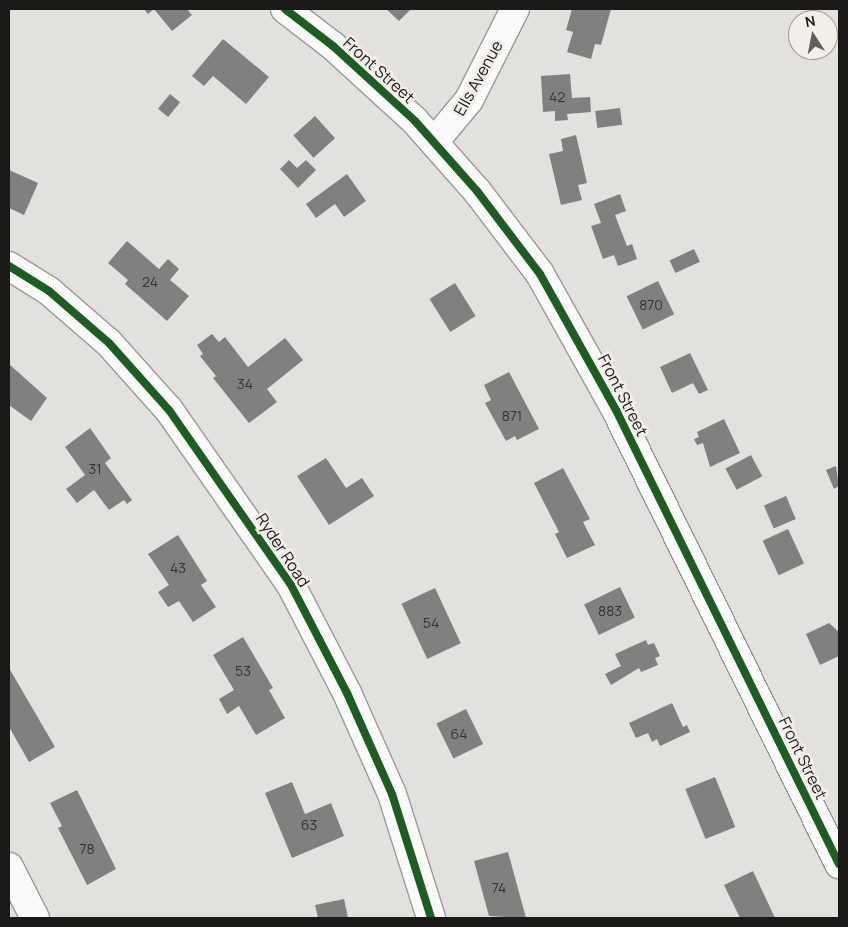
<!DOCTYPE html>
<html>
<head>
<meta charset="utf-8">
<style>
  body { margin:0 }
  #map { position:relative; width:848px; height:927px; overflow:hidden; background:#e3e1de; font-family:Manrope,sans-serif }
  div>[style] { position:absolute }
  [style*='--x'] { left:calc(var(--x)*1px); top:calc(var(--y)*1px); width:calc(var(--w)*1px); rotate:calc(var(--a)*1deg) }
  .building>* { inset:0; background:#82807e; transform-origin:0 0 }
  .roads { filter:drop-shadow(1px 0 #9b9a98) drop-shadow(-1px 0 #9b9a98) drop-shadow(0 1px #9b9a98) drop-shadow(0 -1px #9b9a98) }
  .minor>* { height:28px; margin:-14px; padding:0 14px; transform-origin:14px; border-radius:14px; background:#fbfafa }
  .tertiary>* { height:28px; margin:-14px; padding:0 14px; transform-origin:14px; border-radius:14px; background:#fbfafa }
  .cycleway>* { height:8px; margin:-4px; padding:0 4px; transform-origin:4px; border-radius:4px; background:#1b5e20 }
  span { translate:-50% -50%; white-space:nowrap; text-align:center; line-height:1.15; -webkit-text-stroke:5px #f2efe9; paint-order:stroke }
  .number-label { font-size:14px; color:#343331 }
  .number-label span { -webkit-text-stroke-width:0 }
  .street-label { font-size:16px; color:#1a1917 }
  .frame { position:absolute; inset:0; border:10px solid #1a1917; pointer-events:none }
  .north { position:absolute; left:788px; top:10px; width:50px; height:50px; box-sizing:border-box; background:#f2efe9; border:1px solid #9c9995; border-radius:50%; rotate:349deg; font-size:14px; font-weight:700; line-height:20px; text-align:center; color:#1a1917 }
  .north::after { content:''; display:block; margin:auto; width:18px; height:22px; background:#605f5d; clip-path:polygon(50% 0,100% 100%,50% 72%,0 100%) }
</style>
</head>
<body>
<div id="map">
  <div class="building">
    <div style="clip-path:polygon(144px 9px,154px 9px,148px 14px)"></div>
    <div style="clip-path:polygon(154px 9px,187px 9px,192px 15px,172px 31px)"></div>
    <div style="clip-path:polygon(386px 9px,411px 9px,399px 21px)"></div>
    <div style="clip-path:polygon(572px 9px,611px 9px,601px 45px,595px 44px,591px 59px,567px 52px,573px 32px,566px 30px)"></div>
    <div style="clip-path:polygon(223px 39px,269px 77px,246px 104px,213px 76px,204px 86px,192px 76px)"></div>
    <div style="clip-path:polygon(570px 74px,572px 98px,590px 97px,591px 112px,567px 114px,568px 120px,555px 121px,555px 111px,543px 112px,541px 76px)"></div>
    <div style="left:170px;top:94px;width:13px;height:19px;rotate:39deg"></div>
    <div style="left:620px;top:108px;width:17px;height:25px;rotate:83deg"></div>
    <div style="left:315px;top:116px;width:30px;height:29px;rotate:48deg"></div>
    <div style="clip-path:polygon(576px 135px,587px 183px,578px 185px,582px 200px,561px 205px,549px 154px,563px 151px,561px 139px)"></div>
    <div style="clip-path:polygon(289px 160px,297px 168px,306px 160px,316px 170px,298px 188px,280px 169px)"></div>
    <div style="clip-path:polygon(9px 170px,38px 183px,24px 215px,9px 208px)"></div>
    <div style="clip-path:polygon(347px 174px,366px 201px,344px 217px,335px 204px,316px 218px,306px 204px)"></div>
    <div style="clip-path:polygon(620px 194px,626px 211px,615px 215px,627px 246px,632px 244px,637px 259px,618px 266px,614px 255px,603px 259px,591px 226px,601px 223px,594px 204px)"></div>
    <div style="clip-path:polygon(127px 241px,159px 269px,168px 259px,179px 269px,170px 280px,189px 296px,167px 321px,125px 284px,128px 280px,108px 263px)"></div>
    <div style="left:694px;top:249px;width:14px;height:27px;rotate:65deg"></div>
    <div style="left:658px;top:281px;width:37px;height:35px;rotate:64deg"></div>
    <div style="left:455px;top:283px;width:39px;height:30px;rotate:58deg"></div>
    <div style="clip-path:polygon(212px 334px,219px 342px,225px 337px,248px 367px,285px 338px,303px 360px,267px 389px,277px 402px,249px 423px,213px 378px,216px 376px,200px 356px,203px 354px,197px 345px)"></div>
    <div style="clip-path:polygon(690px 353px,708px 390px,699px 394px,693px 383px,672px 393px,660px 367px)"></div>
    <div style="clip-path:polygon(9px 364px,47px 398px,31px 421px,9px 405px)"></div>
    <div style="clip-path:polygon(509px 372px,539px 429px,517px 440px,515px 436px,506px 441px,485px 403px,491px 400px,484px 385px)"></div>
    <div style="clip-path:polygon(724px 419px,740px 453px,710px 467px,703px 443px,697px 445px,694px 439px,699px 437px,697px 432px)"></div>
    <div style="clip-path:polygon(90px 428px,111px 458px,105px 463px,132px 500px,127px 504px,124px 500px,109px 510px,94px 490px,77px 503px,66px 489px,85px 475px,65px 447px)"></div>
    <div style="left:751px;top:455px;width:24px;height:29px;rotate:62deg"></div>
    <div style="clip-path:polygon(326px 458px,346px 488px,362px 478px,374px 496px,329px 525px,297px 476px)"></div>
    <div style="clip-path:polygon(836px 466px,839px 486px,834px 489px,826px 470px)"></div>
    <div style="clip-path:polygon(563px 468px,590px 519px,583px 522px,595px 545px,567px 558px,555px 534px,559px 532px,534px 483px)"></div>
    <div style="left:786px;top:496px;width:25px;height:24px;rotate:67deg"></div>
    <div style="left:788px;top:529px;width:38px;height:28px;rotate:65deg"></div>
    <div style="clip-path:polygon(178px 535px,207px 581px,201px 585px,216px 607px,193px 622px,179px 601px,168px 607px,158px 592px,169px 585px,148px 554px)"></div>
    <div style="left:620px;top:587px;width:34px;height:40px;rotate:64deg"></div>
    <div style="left:435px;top:588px;width:61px;height:37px;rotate:65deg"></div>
    <div style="clip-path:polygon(829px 623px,839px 632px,839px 656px,820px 665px,806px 634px)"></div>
    <div style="clip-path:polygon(243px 637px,273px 688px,269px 690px,285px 718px,256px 735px,239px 706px,227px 714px,219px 699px,234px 690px,213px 655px)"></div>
    <div style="clip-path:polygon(646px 640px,648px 645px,654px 643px,660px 656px,655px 658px,658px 665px,641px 672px,639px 668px,611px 685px,605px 674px,621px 666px,615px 654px)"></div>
    <div style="clip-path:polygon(9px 668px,55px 747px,29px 762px,9px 727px)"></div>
    <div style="clip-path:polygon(672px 703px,683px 727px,687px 725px,690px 732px,660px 746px,657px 739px,652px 742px,648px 733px,636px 738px,629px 723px)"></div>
    <div style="left:466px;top:709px;width:39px;height:33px;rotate:64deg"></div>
    <div style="left:715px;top:777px;width:54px;height:32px;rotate:68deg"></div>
    <div style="clip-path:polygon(292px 782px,305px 814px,331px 803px,344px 836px,292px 858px,265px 793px)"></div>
    <div style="clip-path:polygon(77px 790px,116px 869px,87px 885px,58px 828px,62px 826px,50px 803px)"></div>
    <div style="clip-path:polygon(508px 852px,526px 918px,489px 916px,474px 861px)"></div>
    <div style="clip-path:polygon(753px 871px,775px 918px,740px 918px,724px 885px)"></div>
    <div style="clip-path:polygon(344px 899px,348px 918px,318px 918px,315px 905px)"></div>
  </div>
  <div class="roads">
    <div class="minor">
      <div style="--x:434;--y:142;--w:55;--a:-50.2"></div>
      <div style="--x:469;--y:100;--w:102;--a:-63.2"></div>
      <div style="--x:9;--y:266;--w:47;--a:32"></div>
      <div style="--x:49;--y:291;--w:79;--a:40.9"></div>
      <div style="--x:109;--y:343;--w:90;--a:48.2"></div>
      <div style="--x:169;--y:410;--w:213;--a:55.1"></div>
      <div style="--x:291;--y:585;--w:122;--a:62.6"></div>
      <div style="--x:347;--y:693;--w:111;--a:66"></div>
      <div style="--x:392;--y:794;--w:130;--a:72.5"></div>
      <div style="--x:9;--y:867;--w:57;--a:63"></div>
    </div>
    <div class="tertiary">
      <div style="--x:285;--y:9;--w:61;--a:37.6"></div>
      <div style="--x:333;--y:46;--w:111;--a:42.4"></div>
      <div style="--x:415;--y:121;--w:94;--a:48.5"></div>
      <div style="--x:477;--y:191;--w:104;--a:52.8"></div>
      <div style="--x:540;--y:274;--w:156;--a:60.8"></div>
      <div style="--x:616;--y:410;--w:506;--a:63.84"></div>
    </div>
  </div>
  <div class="cycleway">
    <div style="--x:285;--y:9;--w:61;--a:37.6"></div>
    <div style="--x:333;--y:46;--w:111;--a:42.4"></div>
    <div style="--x:415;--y:121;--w:94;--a:48.5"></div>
    <div style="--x:477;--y:191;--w:104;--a:52.8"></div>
    <div style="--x:540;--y:274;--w:156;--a:60.8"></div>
    <div style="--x:616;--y:410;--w:506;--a:63.84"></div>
    <div style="--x:9;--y:266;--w:47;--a:32"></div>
    <div style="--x:49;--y:291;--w:79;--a:40.9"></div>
    <div style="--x:109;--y:343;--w:90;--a:48.2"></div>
    <div style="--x:169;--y:410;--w:213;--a:55.1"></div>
    <div style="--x:291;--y:585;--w:122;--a:62.6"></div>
    <div style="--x:347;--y:693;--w:111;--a:66"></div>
    <div style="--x:392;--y:794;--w:130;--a:72.5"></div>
  </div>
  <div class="number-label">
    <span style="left:557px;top:97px">42</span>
    <span style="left:150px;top:282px">24</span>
    <span style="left:651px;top:305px">870</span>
    <span style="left:245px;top:384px">34</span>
    <span style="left:512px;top:416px">871</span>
    <span style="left:95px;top:469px">31</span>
    <span style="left:178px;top:568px">43</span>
    <span style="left:610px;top:611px">883</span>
    <span style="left:431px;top:623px">54</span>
    <span style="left:243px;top:671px">53</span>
    <span style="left:459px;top:734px">64</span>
    <span style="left:309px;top:825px">63</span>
    <span style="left:87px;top:849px">78</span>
    <span style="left:499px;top:888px">74</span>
  </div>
  <div class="street-label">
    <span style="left:379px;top:70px;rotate:42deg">Front Street</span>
    <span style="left:478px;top:78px;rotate:-61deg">Ells Avenue</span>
    <span style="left:623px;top:395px;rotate:63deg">Front Street</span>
    <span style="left:283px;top:550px;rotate:57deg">Ryder Road</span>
    <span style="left:803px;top:758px;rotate:64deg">Front Street</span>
  </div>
  <div class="frame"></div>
  <div class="north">N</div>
</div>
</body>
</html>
